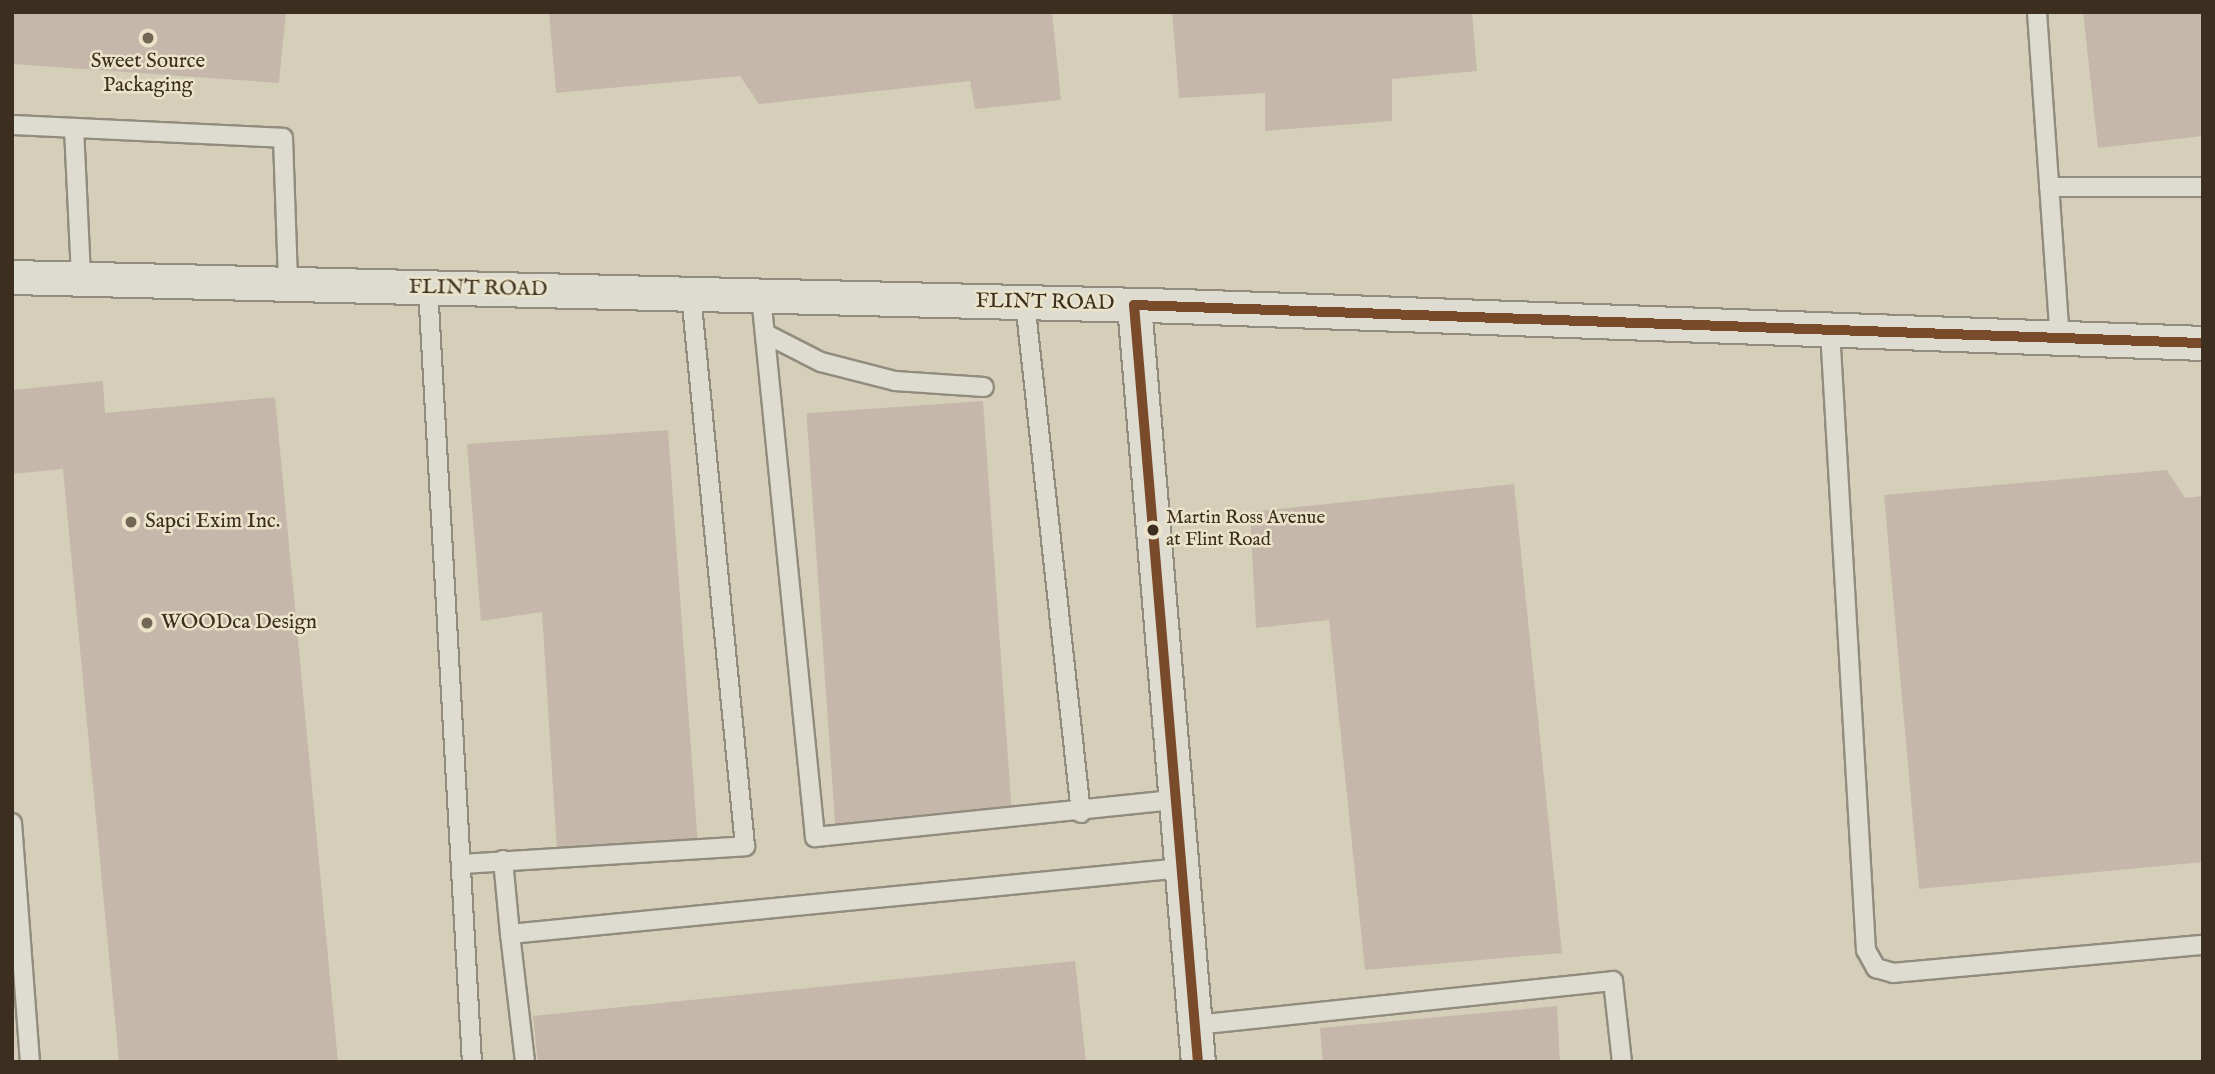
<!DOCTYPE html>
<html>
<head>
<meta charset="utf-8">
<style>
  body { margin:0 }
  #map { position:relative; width:2215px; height:1074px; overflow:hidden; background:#d5cfb9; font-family:"IM FELL English",serif }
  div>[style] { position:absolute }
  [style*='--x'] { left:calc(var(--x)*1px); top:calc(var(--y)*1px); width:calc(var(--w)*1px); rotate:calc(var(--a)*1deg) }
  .building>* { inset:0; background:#c5b8aa; transform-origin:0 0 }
  .roads { filter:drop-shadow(2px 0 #918c7e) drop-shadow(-2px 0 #918c7e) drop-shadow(0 2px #918c7e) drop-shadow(0 -2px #918c7e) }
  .lane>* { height:18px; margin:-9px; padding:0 9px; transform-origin:9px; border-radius:9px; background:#dedcd1 }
  .street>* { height:33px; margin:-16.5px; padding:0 16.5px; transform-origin:16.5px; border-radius:16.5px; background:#dedcd1 }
  .bus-1>* { height:10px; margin:-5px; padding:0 5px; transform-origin:5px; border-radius:5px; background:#7a4b2a }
  .dots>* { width:19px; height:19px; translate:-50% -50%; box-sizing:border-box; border:4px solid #ebe4ca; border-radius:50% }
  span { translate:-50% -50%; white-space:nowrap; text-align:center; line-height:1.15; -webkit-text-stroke:5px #ebe4ca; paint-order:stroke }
  .bus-label { font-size:19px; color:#3c2f1f }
  .left { translate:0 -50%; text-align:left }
  .poi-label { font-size:21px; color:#3c2f1f }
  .street-label { font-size:21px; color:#3c2f1f }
  .frame { position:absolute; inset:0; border:14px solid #3c2f1f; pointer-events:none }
</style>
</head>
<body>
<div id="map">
  <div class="building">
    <div style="clip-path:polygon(12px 12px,286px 12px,279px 83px,12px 64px)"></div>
    <div style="clip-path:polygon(549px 12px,1052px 12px,1061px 100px,975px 109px,970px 81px,759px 104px,740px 76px,556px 93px)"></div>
    <div style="clip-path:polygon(1172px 12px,1472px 12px,1477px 71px,1392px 79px,1392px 121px,1265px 131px,1265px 93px,1179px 98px)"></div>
    <div style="clip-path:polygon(2083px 12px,2203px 12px,2203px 136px,2098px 148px)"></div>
    <div style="clip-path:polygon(103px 381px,105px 413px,275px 397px,338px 1062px,119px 1062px,63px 469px,12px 474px,12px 390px)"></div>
    <div style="left:983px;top:401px;width:412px;height:177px;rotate:86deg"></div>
    <div style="clip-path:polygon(668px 430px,698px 846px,557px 852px,542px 612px,481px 621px,467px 444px)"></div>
    <div style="clip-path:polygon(2167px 470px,2185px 498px,2203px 496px,2203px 862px,1919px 889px,1884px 495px)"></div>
    <div style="clip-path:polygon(1514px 484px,1562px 953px,1365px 970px,1329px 620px,1256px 628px,1250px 512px)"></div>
    <div style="clip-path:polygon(1075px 961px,1086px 1062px,538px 1062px,533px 1016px)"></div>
    <div style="clip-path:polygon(1557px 1006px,1560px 1062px,1323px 1062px,1320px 1028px)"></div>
  </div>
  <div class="roads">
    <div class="lane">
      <div style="--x:2037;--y:12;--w:327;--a:86"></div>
      <div style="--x:12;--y:125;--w:271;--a:2.7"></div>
      <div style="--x:283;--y:138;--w:146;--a:88"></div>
      <div style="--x:74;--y:128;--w:151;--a:87.3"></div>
      <div style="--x:2049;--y:187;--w:154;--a:0"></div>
      <div style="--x:428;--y:288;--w:775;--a:86.75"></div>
      <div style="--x:761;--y:296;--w:544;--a:84.3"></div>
      <div style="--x:815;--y:837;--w:363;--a:-5.9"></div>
      <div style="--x:1025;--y:302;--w:514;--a:83.75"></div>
      <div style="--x:1830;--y:330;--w:621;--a:86.68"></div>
      <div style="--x:1866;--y:950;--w:21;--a:61"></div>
      <div style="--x:1876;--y:968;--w:18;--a:16"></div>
      <div style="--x:1893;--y:973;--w:311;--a:-5.2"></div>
      <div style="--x:766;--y:334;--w:62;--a:27"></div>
      <div style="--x:821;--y:362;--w:76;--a:14.4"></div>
      <div style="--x:895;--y:381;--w:89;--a:3.9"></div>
      <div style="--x:12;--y:823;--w:240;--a:85.7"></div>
      <div style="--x:503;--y:860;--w:74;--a:84.6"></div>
      <div style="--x:510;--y:934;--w:675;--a:-5.61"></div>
      <div style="--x:462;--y:864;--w:284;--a:-3.6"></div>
      <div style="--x:745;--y:846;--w:555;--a:-95.59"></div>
      <div style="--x:510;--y:934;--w:129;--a:83.3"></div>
      <div style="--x:1195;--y:1025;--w:420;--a:-6"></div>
      <div style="--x:1613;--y:981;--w:81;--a:83.7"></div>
    </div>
    <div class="street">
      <div style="--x:12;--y:277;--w:1168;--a:1.42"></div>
      <div style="--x:1180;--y:306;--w:1024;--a:2.07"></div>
      <div style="--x:1134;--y:305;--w:760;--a:85.17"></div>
    </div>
  </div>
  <div class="bus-1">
    <div style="--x:1134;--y:305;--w:1070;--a:2.04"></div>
    <div style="--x:1134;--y:305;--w:760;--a:85.17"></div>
  </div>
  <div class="dots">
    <div style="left:148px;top:38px;background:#726755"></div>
    <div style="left:131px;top:522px;background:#726755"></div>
    <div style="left:1153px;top:530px;background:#3c2f1f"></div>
    <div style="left:147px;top:623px;background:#726755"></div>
  </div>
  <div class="bus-label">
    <span class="left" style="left:1166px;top:530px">Martin Ross Avenue<br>at Flint Road</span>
  </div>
  <div class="poi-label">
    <span style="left:148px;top:74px">Sweet Source<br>Packaging</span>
    <span class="left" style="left:145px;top:522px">Sapci Exim Inc.</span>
    <span class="left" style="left:161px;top:623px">WOODca Design</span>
  </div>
  <div class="street-label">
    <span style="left:478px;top:289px;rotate:1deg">FLINT ROAD</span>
    <span style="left:1045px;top:303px;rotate:1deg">FLINT ROAD</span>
  </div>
  <div class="frame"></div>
</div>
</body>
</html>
